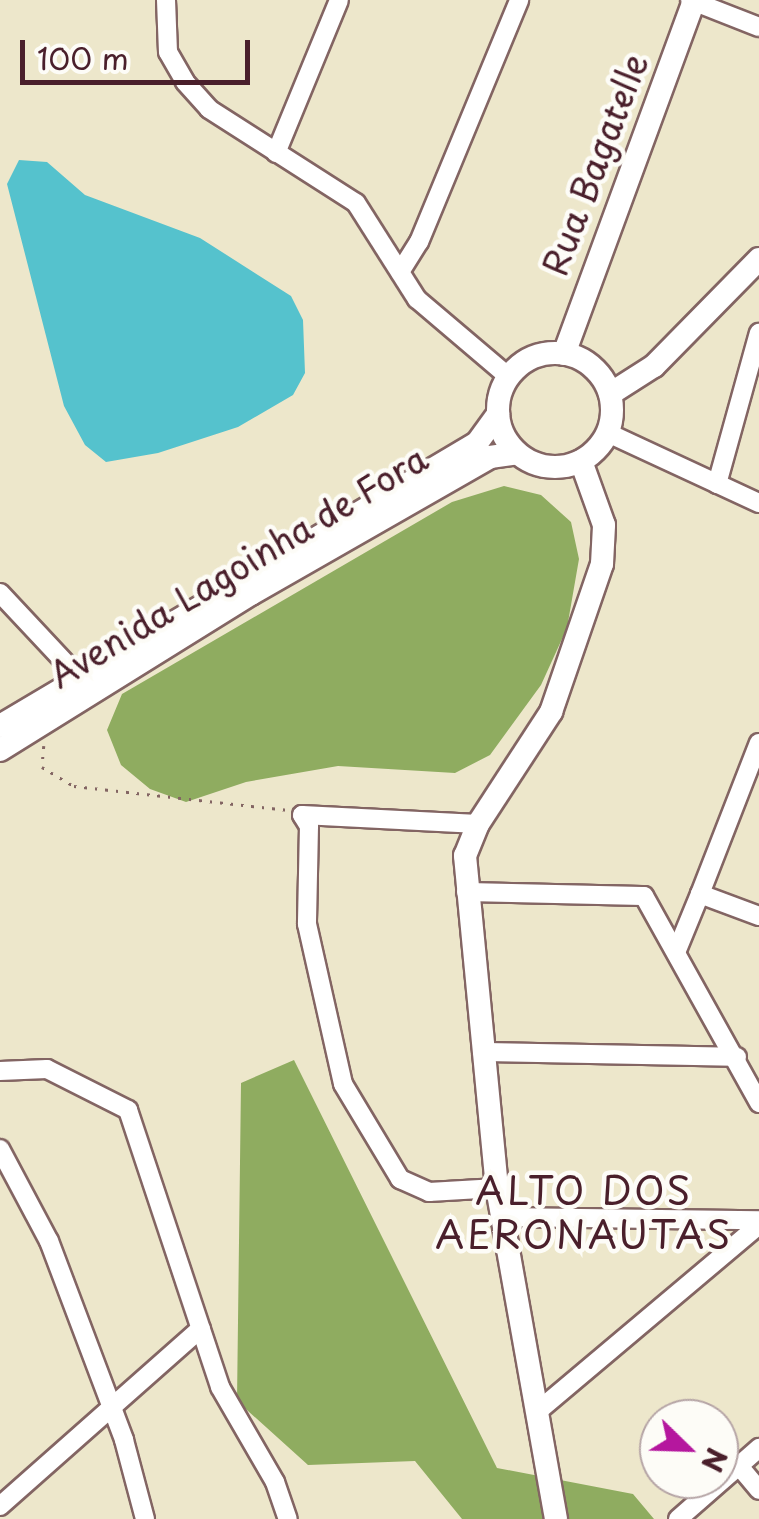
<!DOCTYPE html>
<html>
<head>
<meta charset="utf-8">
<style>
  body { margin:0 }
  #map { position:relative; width:759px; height:1519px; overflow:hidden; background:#ede7cb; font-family:"Playpen Sans",sans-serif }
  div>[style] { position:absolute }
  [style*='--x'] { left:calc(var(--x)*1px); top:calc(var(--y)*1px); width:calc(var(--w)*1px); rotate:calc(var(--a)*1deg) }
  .forest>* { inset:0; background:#8fac60 }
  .water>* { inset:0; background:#55c2cd }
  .path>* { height:2.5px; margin-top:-1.25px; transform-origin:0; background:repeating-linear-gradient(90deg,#836563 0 2.5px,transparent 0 10.5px) }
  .roads { filter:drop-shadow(2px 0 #836563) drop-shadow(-2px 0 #836563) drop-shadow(0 2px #836563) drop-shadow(0 -2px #836563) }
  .street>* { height:18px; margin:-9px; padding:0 9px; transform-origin:9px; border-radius:9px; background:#fff }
  .secondary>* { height:22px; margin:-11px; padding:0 11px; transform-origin:11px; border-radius:11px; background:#fff }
  .secondary>.ring { margin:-11px; padding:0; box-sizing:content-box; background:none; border:22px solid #fff; border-radius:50% }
  span { translate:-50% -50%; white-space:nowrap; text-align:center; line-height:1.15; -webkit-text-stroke:9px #fdfcf7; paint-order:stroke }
  .street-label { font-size:35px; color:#4a1f2b }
  .neighbourhood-label { font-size:38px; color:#4a1f2b; letter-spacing:2.5px }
  .north { position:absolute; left:639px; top:1399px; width:100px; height:100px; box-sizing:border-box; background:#fdfcf7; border:2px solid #b5a4a5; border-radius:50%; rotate:113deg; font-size:28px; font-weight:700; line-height:40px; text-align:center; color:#4a1f2b }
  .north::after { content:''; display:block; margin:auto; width:35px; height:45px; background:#b5179e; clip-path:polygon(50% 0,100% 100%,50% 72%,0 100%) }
  .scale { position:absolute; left:20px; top:40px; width:230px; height:45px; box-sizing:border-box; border:5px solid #4a1f2b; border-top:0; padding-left:12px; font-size:30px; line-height:35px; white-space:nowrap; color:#4a1f2b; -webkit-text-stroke:8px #fdfcf7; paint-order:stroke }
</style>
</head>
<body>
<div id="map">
  <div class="forest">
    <div style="clip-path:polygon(504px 486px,541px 495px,571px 522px,579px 559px,567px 628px,541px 685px,490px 755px,455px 773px,338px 766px,246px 782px,186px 802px,150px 789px,121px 765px,107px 730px,122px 694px,452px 502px)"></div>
    <div style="clip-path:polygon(294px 1060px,497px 1468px,633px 1494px,654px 1519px,462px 1519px,415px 1461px,308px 1465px,237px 1401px,241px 1083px)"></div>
  </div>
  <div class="water">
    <div style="clip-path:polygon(19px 160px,47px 162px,85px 195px,200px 238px,291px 296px,303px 320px,305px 373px,293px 395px,238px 427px,158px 453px,106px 462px,85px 445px,64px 406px,7px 184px)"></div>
  </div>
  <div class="path">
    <div style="--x:44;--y:746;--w:21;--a:95"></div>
    <div style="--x:42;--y:767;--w:37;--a:31"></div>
    <div style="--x:74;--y:786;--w:214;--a:6.4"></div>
  </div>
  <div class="roads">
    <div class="street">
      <div style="--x:166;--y:0;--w:52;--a:87.8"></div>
      <div style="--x:168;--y:52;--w:34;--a:60"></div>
      <div style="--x:185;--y:82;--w:36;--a:48"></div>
      <div style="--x:209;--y:109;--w:174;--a:32.6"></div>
      <div style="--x:356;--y:203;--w:114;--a:57.6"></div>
      <div style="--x:417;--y:299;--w:121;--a:40.3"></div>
      <div style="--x:690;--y:0;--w:74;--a:21.4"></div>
      <div style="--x:276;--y:153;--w:165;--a:-67.6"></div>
      <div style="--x:400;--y:272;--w:36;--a:-58"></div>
      <div style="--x:419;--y:242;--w:262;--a:-67.5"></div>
      <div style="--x:608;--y:433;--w:166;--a:24.9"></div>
      <div style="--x:717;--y:484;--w:157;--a:-74.5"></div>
      <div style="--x:0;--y:593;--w:130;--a:46.9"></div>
      <div style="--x:478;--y:824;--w:176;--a:-177.1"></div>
      <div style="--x:302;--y:815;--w:13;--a:58"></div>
      <div style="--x:309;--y:826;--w:98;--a:91.2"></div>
      <div style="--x:307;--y:924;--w:164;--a:77.3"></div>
      <div style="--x:343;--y:1084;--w:111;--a:59"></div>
      <div style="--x:400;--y:1179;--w:32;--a:24"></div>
      <div style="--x:429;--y:1192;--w:68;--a:-3.4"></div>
      <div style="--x:466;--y:892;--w:178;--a:1.3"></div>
      <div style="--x:644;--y:896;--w:237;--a:60.9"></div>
      <div style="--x:700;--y:894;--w:162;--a:-68.7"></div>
      <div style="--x:677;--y:950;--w:61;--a:-67.7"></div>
      <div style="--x:700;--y:894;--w:63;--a:20.4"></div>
      <div style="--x:482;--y:1052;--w:255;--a:1.1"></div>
      <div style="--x:0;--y:1071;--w:47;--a:-2.4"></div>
      <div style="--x:47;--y:1069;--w:91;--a:26.8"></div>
      <div style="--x:128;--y:1110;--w:292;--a:71.6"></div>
      <div style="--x:220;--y:1387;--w:110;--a:59.9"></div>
      <div style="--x:275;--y:1482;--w:39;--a:71"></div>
      <div style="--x:0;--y:1149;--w:104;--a:62"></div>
      <div style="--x:49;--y:1241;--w:213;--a:69.3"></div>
      <div style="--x:124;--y:1440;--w:82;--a:75.1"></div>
      <div style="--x:501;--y:1217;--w:258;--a:0.7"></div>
      <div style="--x:538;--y:1411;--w:289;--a:-40.1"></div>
      <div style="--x:739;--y:1466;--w:31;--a:50"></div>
      <div style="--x:0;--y:1506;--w:268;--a:-41.5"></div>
      <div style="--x:678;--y:1519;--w:108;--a:-41.2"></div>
    </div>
    <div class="secondary">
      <div class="ring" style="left:498px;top:353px;width:92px;height:92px"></div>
      <div style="--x:564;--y:354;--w:377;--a:-69.8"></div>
      <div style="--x:610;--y:394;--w:52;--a:-32.5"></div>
      <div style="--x:654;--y:366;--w:150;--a:-45.5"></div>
      <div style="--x:0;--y:726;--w:555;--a:-30.68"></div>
      <div style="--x:477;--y:443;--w:36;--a:-54"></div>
      <div style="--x:0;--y:750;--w:296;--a:-31.9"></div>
      <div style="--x:251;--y:594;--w:275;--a:-29.8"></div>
      <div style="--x:490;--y:457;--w:27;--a:-8"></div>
      <div style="--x:556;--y:1519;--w:336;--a:-100.1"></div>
      <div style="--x:497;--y:1188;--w:334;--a:-95.5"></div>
      <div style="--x:465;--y:856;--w:35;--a:-68"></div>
      <div style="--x:478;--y:824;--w:134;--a:-56.9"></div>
      <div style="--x:551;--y:712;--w:157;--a:-71"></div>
      <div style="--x:602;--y:564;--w:39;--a:-87"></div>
      <div style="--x:604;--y:525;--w:68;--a:-109.8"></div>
    </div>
  </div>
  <div class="street-label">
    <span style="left:594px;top:164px;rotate:-69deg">Rua Bagatelle</span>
    <span style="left:238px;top:566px;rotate:-31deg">Avenida Lagoinha de Fora</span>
  </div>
  <div class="neighbourhood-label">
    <span style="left:584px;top:1212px">ALTO DOS<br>AERONAUTAS</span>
  </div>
  <div class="north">N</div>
  <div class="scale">100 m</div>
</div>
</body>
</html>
